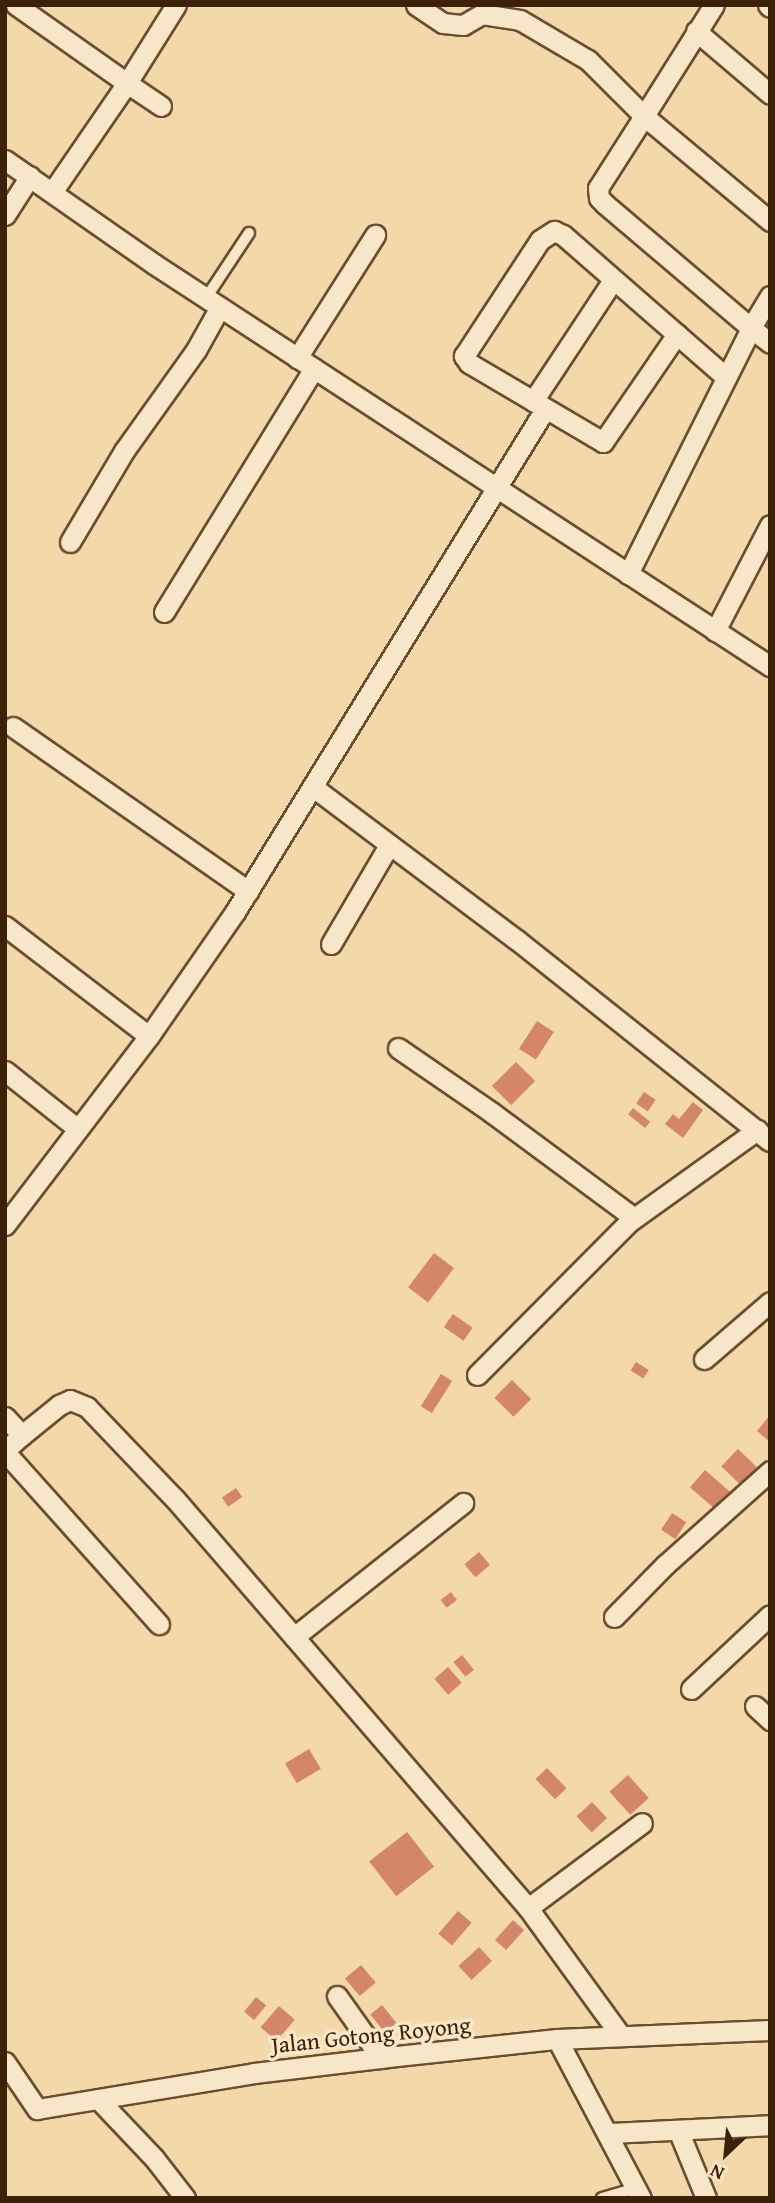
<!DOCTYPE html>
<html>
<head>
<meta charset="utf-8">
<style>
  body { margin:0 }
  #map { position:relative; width:775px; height:2203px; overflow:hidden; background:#f3d8aa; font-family:"Gentium Book Plus",serif }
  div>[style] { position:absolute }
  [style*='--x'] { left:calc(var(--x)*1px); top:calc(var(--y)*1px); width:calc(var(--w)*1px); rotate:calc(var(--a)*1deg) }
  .building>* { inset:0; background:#d38669; transform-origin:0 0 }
  .roads { filter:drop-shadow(2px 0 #694f30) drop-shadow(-2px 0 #694f30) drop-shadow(0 2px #694f30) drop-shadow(0 -2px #694f30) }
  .lane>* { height:10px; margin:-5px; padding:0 5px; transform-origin:5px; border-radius:5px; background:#f7e6c8 }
  .street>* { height:19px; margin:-9.5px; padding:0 9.5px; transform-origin:9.5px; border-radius:9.5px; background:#f7e6c8 }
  span { translate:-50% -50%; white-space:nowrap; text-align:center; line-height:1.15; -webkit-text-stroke:7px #f7e6c8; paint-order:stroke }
  .street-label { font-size:23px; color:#3b2108 }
  .frame { position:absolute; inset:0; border:7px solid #3b2108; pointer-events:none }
  .north { position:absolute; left:691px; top:2119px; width:70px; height:70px; -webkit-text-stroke:5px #f7e6c8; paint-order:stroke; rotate:206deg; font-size:19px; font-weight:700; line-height:28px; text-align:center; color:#3b2108 }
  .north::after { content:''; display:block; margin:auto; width:24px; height:32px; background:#3b2108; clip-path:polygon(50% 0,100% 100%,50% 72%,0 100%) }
</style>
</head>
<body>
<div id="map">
  <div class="building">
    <div style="left:537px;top:1021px;width:20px;height:33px;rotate:33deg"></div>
    <div style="left:516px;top:1062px;width:27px;height:34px;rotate:45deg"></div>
    <div style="left:644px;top:1092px;width:14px;height:14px;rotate:34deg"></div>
    <div style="clip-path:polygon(693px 1102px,703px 1110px,683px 1138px,665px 1124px,673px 1114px,679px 1119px)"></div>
    <div style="left:633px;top:1108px;width:22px;height:8px;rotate:39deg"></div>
    <div style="left:434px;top:1253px;width:25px;height:43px;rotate:37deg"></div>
    <div style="left:453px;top:1314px;width:24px;height:16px;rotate:35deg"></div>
    <div style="left:636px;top:1362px;width:15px;height:10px;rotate:32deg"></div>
    <div style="left:441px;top:1374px;width:13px;height:38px;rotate:32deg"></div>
    <div style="left:512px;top:1380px;width:27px;height:25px;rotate:45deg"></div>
    <div style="clip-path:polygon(770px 1415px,770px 1442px,757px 1431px)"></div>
    <div style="left:738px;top:1449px;width:32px;height:24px;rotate:44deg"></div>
    <div style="left:705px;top:1470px;width:35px;height:23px;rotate:41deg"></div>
    <div style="left:236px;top:1488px;width:11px;height:17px;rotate:56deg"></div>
    <div style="left:672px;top:1513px;width:17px;height:20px;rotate:33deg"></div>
    <div style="left:479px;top:1552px;width:17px;height:19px;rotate:50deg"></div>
    <div style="left:451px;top:1592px;width:10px;height:13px;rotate:53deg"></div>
    <div style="left:462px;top:1655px;width:19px;height:11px;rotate:51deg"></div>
    <div style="left:448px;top:1667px;width:21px;height:18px;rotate:49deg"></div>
    <div style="left:309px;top:1749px;width:23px;height:28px;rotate:59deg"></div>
    <div style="left:547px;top:1768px;width:28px;height:16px;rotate:46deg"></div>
    <div style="left:628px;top:1775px;width:31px;height:25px;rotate:48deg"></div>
    <div style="left:592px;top:1802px;width:22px;height:21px;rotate:47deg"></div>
    <div style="left:407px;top:1832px;width:44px;height:48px;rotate:52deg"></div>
    <div style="left:458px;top:1911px;width:18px;height:30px;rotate:41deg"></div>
    <div style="left:513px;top:1920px;width:15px;height:27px;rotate:42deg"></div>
    <div style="left:479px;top:1947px;width:19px;height:28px;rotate:47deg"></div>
    <div style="left:361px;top:1965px;width:23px;height:21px;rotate:50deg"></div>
    <div style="left:256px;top:1997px;width:13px;height:19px;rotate:39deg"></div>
    <div style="left:382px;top:2005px;width:27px;height:15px;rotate:51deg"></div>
    <div style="left:279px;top:2006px;width:21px;height:28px;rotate:41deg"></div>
  </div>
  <div class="roads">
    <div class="lane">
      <div style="--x:206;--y:298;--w:78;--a:-56.5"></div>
      <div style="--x:602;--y:2198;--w:35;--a:-16"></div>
    </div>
    <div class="street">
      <div style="--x:16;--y:5;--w:136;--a:35.1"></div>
      <div style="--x:127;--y:83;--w:132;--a:124.5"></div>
      <div style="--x:416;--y:5;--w:32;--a:34"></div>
      <div style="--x:443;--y:23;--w:20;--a:6"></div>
      <div style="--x:463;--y:25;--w:22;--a:-30"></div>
      <div style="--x:482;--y:14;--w:38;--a:9"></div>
      <div style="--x:520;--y:20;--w:79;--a:30.5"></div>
      <div style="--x:588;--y:60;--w:79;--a:45"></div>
      <div style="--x:644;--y:116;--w:131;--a:-57.8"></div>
      <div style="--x:768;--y:5;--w:3;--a:45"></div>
      <div style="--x:696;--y:31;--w:97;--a:40.4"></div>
      <div style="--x:161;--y:106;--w:41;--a:-145.9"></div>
      <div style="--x:127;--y:83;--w:92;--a:-57.9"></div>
      <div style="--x:5;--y:160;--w:182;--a:34.9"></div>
      <div style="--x:154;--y:264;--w:736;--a:33.13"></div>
      <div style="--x:5;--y:215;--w:46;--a:-57.3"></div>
      <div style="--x:770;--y:296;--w:37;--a:121"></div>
      <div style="--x:751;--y:328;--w:24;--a:38"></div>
      <div style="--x:677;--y:334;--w:131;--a:124.4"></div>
      <div style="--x:603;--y:442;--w:156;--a:-149.5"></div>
      <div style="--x:469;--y:363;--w:9;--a:-126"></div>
      <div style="--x:464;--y:356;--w:139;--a:-56.8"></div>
      <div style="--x:540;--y:240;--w:17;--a:-33"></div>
      <div style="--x:554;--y:231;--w:10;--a:24"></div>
      <div style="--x:563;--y:235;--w:216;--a:41.1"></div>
      <div style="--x:297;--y:358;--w:146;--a:-57.6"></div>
      <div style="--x:533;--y:401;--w:145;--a:-56.5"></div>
      <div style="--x:70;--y:542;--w:106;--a:-59.3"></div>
      <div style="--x:124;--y:451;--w:124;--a:-54.5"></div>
      <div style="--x:196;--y:350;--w:49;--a:-60.8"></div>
      <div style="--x:628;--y:574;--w:275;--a:-63.4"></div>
      <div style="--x:751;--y:328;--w:192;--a:-139.7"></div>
      <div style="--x:605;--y:204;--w:8;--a:-135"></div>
      <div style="--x:599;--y:198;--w:10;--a:-96"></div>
      <div style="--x:598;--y:188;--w:85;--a:-57.4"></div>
      <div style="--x:644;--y:116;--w:164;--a:39.8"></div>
      <div style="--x:164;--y:612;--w:286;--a:-58.4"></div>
      <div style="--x:715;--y:631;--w:119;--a:-62.6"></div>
      <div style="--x:13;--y:727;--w:287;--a:34.9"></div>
      <div style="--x:313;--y:787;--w:255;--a:36.9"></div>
      <div style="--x:517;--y:940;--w:323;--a:38.5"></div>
      <div style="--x:5;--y:926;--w:181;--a:37.4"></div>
      <div style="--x:331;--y:944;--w:115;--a:-59.6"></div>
      <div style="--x:398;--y:1048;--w:113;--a:34.5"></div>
      <div style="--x:491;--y:1112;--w:178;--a:36.5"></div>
      <div style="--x:5;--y:1071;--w:93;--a:38.5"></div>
      <div style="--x:5;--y:1225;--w:238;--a:-52.7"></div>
      <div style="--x:149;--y:1036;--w:151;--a:-55.3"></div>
      <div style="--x:235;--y:912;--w:591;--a:-58.35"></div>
      <div style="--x:704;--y:1359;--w:87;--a:-40.8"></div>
      <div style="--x:477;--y:1375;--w:216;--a:-45.2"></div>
      <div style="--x:629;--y:1222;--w:158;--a:-35.7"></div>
      <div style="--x:5;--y:1417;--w:25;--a:47"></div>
      <div style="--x:22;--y:1435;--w:13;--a:138"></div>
      <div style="--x:22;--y:1435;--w:48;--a:-39"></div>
      <div style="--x:59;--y:1405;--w:12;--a:-24"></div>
      <div style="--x:70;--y:1400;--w:18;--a:22"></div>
      <div style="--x:87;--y:1407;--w:127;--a:46.3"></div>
      <div style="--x:175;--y:1499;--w:540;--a:49.2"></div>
      <div style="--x:528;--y:1908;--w:158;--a:54"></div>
      <div style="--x:5;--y:1452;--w:231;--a:48.2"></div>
      <div style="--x:614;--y:1617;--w:73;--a:-45.6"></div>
      <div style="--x:665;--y:1565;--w:141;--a:-41.8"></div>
      <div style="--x:294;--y:1637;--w:216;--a:-38.4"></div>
      <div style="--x:691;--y:1689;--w:108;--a:-43.1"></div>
      <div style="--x:755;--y:1706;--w:21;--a:43"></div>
      <div style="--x:528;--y:1908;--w:142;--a:-36.7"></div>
      <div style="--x:337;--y:1996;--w:76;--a:54.6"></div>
      <div style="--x:557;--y:2039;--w:180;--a:62.2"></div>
      <div style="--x:5;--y:2062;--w:57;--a:55.8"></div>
      <div style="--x:37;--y:2109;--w:220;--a:-9.4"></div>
      <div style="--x:254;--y:2073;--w:144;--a:-6.8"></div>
      <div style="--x:397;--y:2056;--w:161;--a:-6.1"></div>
      <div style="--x:557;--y:2039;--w:213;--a:-2.4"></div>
      <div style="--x:98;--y:2099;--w:81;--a:46.5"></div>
      <div style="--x:154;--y:2158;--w:51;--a:52.2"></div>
      <div style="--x:678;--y:2130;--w:74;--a:67.6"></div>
      <div style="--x:609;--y:2133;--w:161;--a:-2.8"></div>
    </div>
  </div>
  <div class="street-label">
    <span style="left:371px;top:2035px;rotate:-6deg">Jalan Gotong Royong</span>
  </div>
  <div class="frame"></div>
  <div class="north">N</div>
</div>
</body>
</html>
